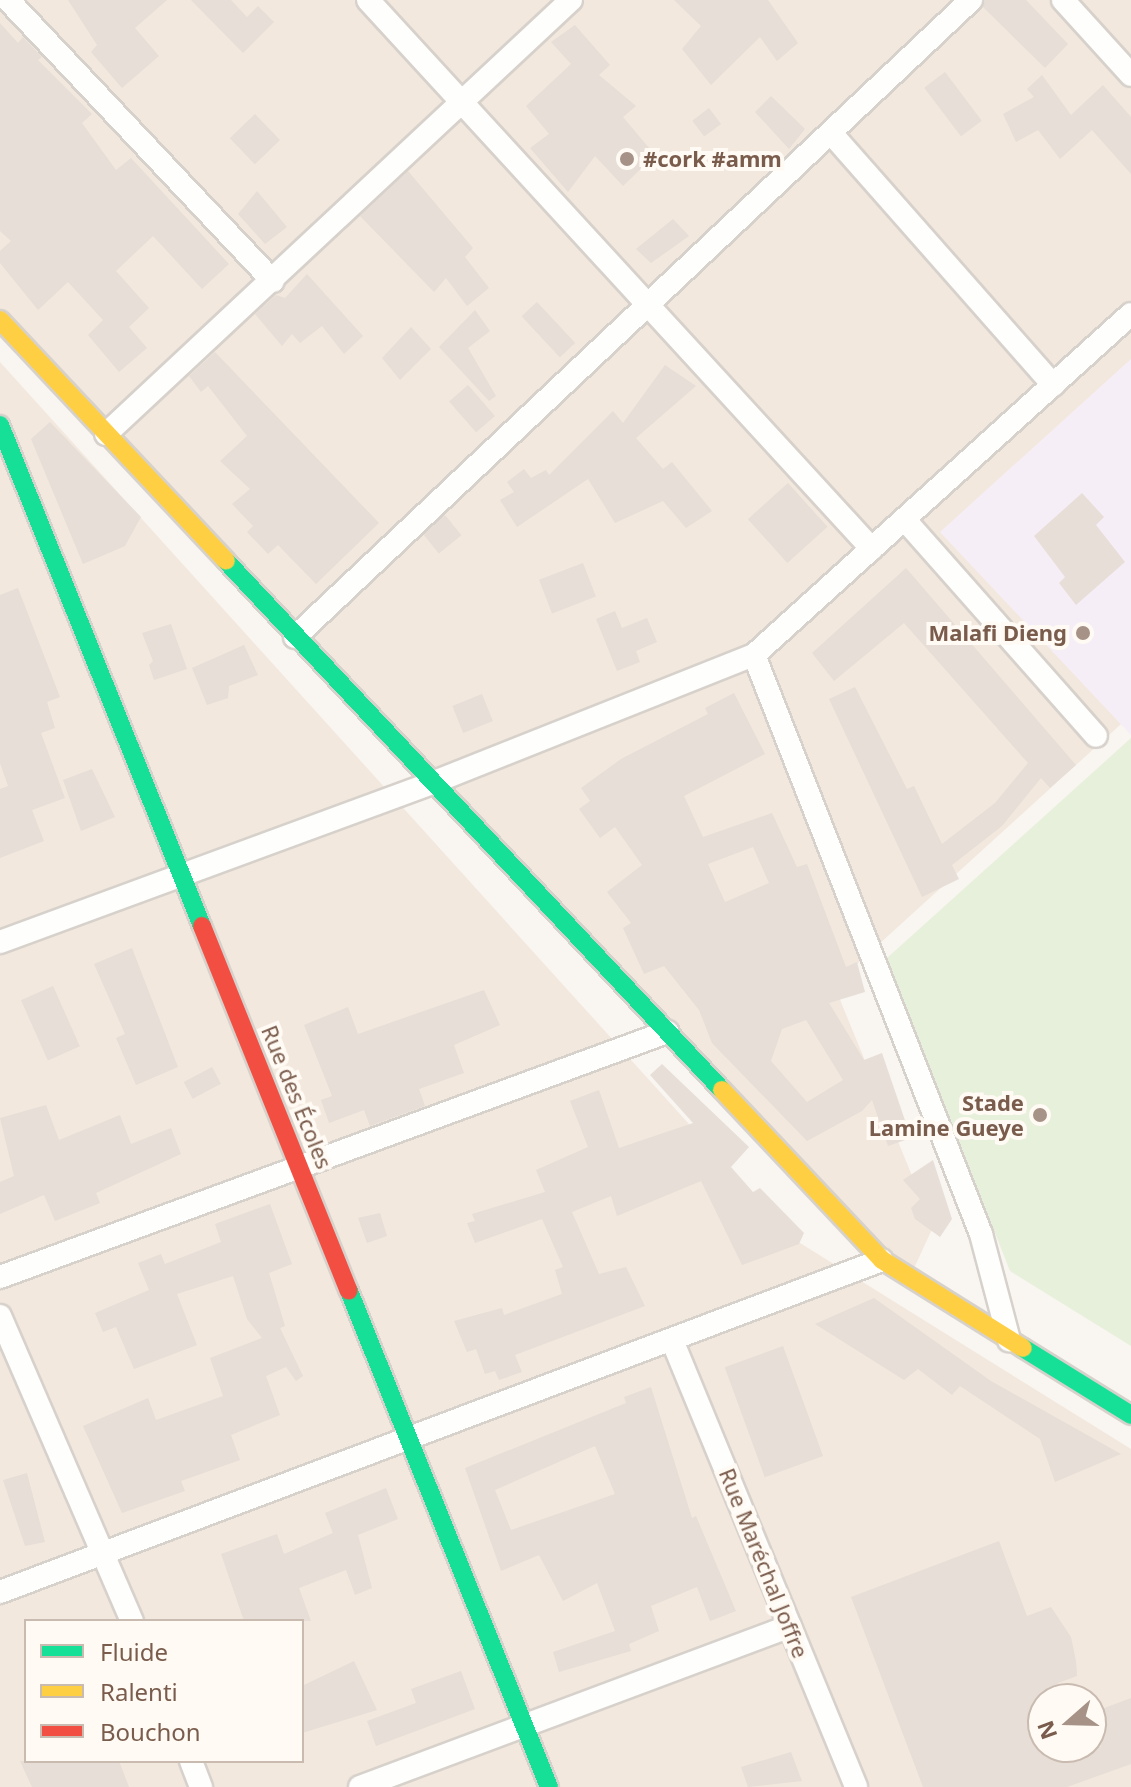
<!DOCTYPE html>
<html>
<head>
<meta charset="utf-8">
<style>
  body { margin:0 }
  #map { position:relative; width:1131px; height:1787px; overflow:hidden; background:#f9f5f0; font-family:"Noto Sans",sans-serif }
  div>[style] { position:absolute }
  [style*='--x'] { left:calc(var(--x)*1px); top:calc(var(--y)*1px); width:calc(var(--w)*1px); rotate:calc(var(--a)*1deg) }
  .residential>* { inset:0; background:#f2e8de }
  .education>* { inset:0; background:#f6eef6 }
  .green>* { inset:0; background:#e7f0db }
  .building>* { inset:0; background:#e6ded7; transform-origin:0 0 }
  .roads { filter:drop-shadow(2px 0 #d7d1cb) drop-shadow(-2px 0 #d7d1cb) drop-shadow(0 2px #d7d1cb) drop-shadow(0 -2px #d7d1cb) }
  .street>* { height:22px; margin:-11px; padding:0 11px; transform-origin:11px; border-radius:11px; background:#fefefd }
  .fast>* { height:18px; margin:-9px; padding:0 9px; transform-origin:9px; border-radius:9px; background:#16e098 }
  .slow>* { height:18px; margin:-9px; padding:0 9px; transform-origin:9px; border-radius:9px; background:#ffcf43 }
  .jam>* { height:18px; margin:-9px; padding:0 9px; transform-origin:9px; border-radius:9px; background:#f24e42 }
  .dots>* { width:22px; height:22px; translate:-50% -50%; box-sizing:border-box; border:4px solid #fffaf3; border-radius:50% }
  span { translate:-50% -50%; white-space:nowrap; text-align:center; line-height:1.15; -webkit-text-stroke:8px #fffaf3; paint-order:stroke }
  .poi-label { font-size:22px; color:#7a5c4d; font-weight:700 }
  .left { translate:0 -50%; text-align:left }
  .right { translate:-100% -50%; text-align:right }
  .street-label { font-size:22px; color:#7a5c4d }
  .legend { position:absolute; left:24px; top:1619px; width:280px; height:144px; box-sizing:border-box; background:#fffaf3; border:2px solid #cabbb1; margin:0; padding:10px 14px; list-style:none; font-size:24px; color:#7a5c4d }
  .legend li { display:flex; align-items:center; gap:16px; height:40px }
  .legend b { width:40px; border:2px solid #cabbb1 }
  .north { position:absolute; left:1027px; top:1683px; width:80px; height:80px; box-sizing:border-box; background:#fffaf3; border:2px solid #cabbb1; border-radius:50%; rotate:250deg; font-size:22px; font-weight:700; line-height:32px; text-align:center; color:#7a5c4d }
  .north::after { content:''; display:block; margin:auto; width:28px; height:36px; background:#a69286; clip-path:polygon(50% 0,100% 100%,50% 72%,0 100%) }
</style>
</head>
<body>
<div id="map">
  <div class="residential">
    <div style="clip-path:polygon(0 0,1131px 0,1131px 715px,834px 985px,933px 1227px,910px 1277px,0 313px)"></div>
    <div style="clip-path:polygon(evenodd,0 362px,792px 1238px,1131px 1449px,1131px 1787px,0 1787px,0 362px,26px 1621px,302px 1621px,302px 1761px,26px 1761px,26px 1621px,0 362px,1043px 1699px,1091px 1699px,1091px 1747px,1043px 1747px,1043px 1699px)"></div>
  </div>
  <div class="education">
    <div style="clip-path:polygon(1131px 359px,1131px 735px,940px 532px)"></div>
  </div>
  <div class="green">
    <div style="clip-path:polygon(1131px 738px,1131px 1346px,1010px 1271px,887px 958px)"></div>
  </div>
  <div class="building">
    <div style="clip-path:polygon(68px 0,167px 0,135px 28px,159px 56px,122px 88px,91px 52px,97px 45px)"></div>
    <div style="clip-path:polygon(191px 0,231px 0,247px 17px,258px 6px,274px 22px,243px 53px)"></div>
    <div style="clip-path:polygon(674px 0,768px 0,798px 43px,777px 61px,760px 37px,711px 85px,682px 49px,701px 26px)"></div>
    <div style="clip-path:polygon(985px 0,1026px 0,1068px 44px,1045px 68px,983px 7px)"></div>
    <div style="clip-path:polygon(0 23px,18px 43px,23px 37px,42px 57px,38px 60px,92px 114px,82px 123px,116px 170px,131px 158px,229px 264px,202px 289px,153px 236px,116px 271px,149px 308px,129px 327px,147px 348px,119px 372px,88px 335px,103px 320px,68px 282px,38px 310px,0 263px,0 251px,11px 241px,0 231px)"></div>
    <div style="clip-path:polygon(575px 25px,610px 65px,599px 75px,636px 106px,623px 117px,655px 155px,623px 186px,595px 156px,568px 192px,530px 148px,549px 134px,526px 106px,571px 64px,551px 42px)"></div>
    <div style="left:945px;top:72px;width:61px;height:26px;rotate:53deg"></div>
    <div style="clip-path:polygon(1042px 75px,1071px 115px,1103px 85px,1131px 117px,1131px 174px,1092px 130px,1060px 159px,1038px 130px,1016px 142px,1003px 114px,1034px 97px,1027px 89px)"></div>
    <div style="clip-path:polygon(771px 96px,805px 129px,789px 149px,755px 112px)"></div>
    <div style="left:709px;top:108px;width:20px;height:21px;rotate:53deg"></div>
    <div style="left:255px;top:114px;width:36px;height:35px;rotate:46deg"></div>
    <div style="clip-path:polygon(408px 171px,473px 248px,465px 257px,489px 288px,467px 306px,446px 278px,434px 292px,360px 216px)"></div>
    <div style="clip-path:polygon(257px 191px,287px 227px,265px 244px,238px 214px)"></div>
    <div style="clip-path:polygon(673px 219px,689px 236px,651px 263px,636px 249px)"></div>
    <div style="clip-path:polygon(307px 274px,363px 336px,344px 354px,322px 326px,300px 343px,292px 334px,282px 346px,255px 314px,276px 295px,285px 298px)"></div>
    <div style="left:537px;top:302px;width:56px;height:21px;rotate:47deg"></div>
    <div style="clip-path:polygon(475px 310px,490px 331px,468px 348px,496px 396px,489px 401px,439px 347px)"></div>
    <div style="clip-path:polygon(411px 327px,431px 349px,400px 380px,382px 358px)"></div>
    <div style="clip-path:polygon(215px 352px,379px 523px,316px 584px,278px 545px,268px 554px,247px 532px,253px 526px,232px 504px,250px 489px,220px 461px,247px 436px,208px 386px,201px 392px,189px 376px)"></div>
    <div style="clip-path:polygon(665px 365px,696px 386px,636px 438px,663px 469px,672px 462px,712px 511px,686px 528px,663px 501px,615px 523px,588px 479px,517px 527px,500px 500px,514px 492px,507px 482px,524px 469px,531px 478px,546px 470px,549px 475px,613px 411px,623px 423px)"></div>
    <div style="left:468px;top:385px;width:41px;height:25px;rotate:49deg"></div>
    <div style="clip-path:polygon(50px 422px,141px 517px,125px 546px,83px 564px,31px 439px)"></div>
    <div style="left:788px;top:483px;width:59px;height:54px;rotate:48deg"></div>
    <div style="clip-path:polygon(1082px 493px,1104px 517px,1096px 525px,1125px 562px,1076px 605px,1059px 583px,1065px 577px,1034px 536px)"></div>
    <div style="left:445px;top:515px;width:26px;height:29px;rotate:51deg"></div>
    <div style="left:583px;top:563px;width:36px;height:47px;rotate:69deg"></div>
    <div style="clip-path:polygon(906px 568px,1076px 765px,1050px 788px,1041px 778px,1002px 826px,952px 865px,959px 879px,922px 897px,829px 699px,855px 687px,907px 789px,914px 786px,942px 844px,995px 803px,1028px 763px,904px 623px,834px 681px,812px 653px)"></div>
    <div style="clip-path:polygon(18px 588px,60px 697px,47px 702px,55px 728px,41px 733px,65px 798px,32px 810px,44px 841px,0 858px,0 789px,8px 786px,0 763px,0 595px)"></div>
    <div style="clip-path:polygon(615px 611px,622px 628px,647px 618px,657px 642px,636px 651px,640px 662px,617px 671px,596px 619px)"></div>
    <div style="clip-path:polygon(171px 624px,187px 669px,154px 680px,149px 665px,153px 661px,142px 633px)"></div>
    <div style="clip-path:polygon(244px 645px,258px 675px,229px 686px,228px 698px,207px 705px,192px 668px)"></div>
    <div style="clip-path:polygon(evenodd,734px 693px,765px 754px,684px 796px,703px 837px,772px 813px,797px 867px,807px 864px,846px 967px,857px 962px,865px 992px,829px 1003px,864px 1060px,882px 1053px,911px 1138px,888px 1146px,872px 1100px,862px 1111px,807px 1141px,712px 1043px,699px 1010px,664px 966px,644px 974px,623px 928px,631px 923px,607px 892px,642px 865px,615px 827px,600px 838px,579px 809px,590px 801px,581px 788px,621px 759px,708px 714px,705px 708px,734px 693px,753px 847px,769px 883px,725px 902px,708px 864px,753px 847px,734px 693px,806px 1020px,843px 1080px,807px 1102px,771px 1061px,782px 1029px,806px 1020px)"></div>
    <div style="left:482px;top:694px;width:29px;height:32px;rotate:68deg"></div>
    <div style="clip-path:polygon(92px 769px,115px 817px,81px 831px,63px 780px)"></div>
    <div style="clip-path:polygon(132px 948px,178px 1067px,136px 1085px,116px 1038px,125px 1034px,94px 964px)"></div>
    <div style="left:53px;top:986px;width:66px;height:35px;rotate:66deg"></div>
    <div style="clip-path:polygon(484px 990px,500px 1025px,454px 1045px,464px 1073px,419px 1089px,425px 1106px,370px 1126px,364px 1110px,329px 1123px,321px 1100px,332px 1096px,304px 1025px,348px 1007px,358px 1034px)"></div>
    <div style="clip-path:polygon(662px 1064px,749px 1147px,731px 1167px,753px 1192px,760px 1188px,804px 1233px,799px 1244px,742px 1265px,701px 1181px,617px 1216px,611px 1196px,572px 1212px,599px 1274px,626px 1267px,645px 1306px,515px 1355px,522px 1372px,499px 1380px,495px 1371px,485px 1374px,476px 1349px,467px 1352px,454px 1321px,502px 1308px,504px 1315px,562px 1294px,555px 1270px,563px 1267px,542px 1219px,475px 1243px,467px 1223px,475px 1221px,472px 1214px,545px 1192px,536px 1170px,588px 1147px,570px 1101px,599px 1090px,619px 1148px,693px 1123px,650px 1075px)"></div>
    <div style="left:212px;top:1067px;width:19px;height:32px;rotate:62deg"></div>
    <div style="clip-path:polygon(46px 1105px,59px 1140px,120px 1115px,131px 1144px,171px 1128px,181px 1154px,96px 1193px,100px 1203px,55px 1221px,44px 1195px,0 1214px,0 1182px,14px 1176px,0 1118px)"></div>
    <div style="clip-path:polygon(933px 1160px,952px 1219px,940px 1237px,915px 1219px,911px 1208px,920px 1199px,903px 1180px)"></div>
    <div style="clip-path:polygon(270px 1204px,292px 1264px,269px 1273px,285px 1326px,280px 1328px,303px 1376px,296px 1381px,286px 1367px,266px 1376px,280px 1415px,231px 1435px,240px 1460px,181px 1481px,185px 1491px,122px 1513px,83px 1426px,148px 1398px,156px 1420px,223px 1396px,210px 1358px,262px 1338px,247px 1319px,233px 1276px,177px 1294px,197px 1345px,134px 1369px,116px 1327px,103px 1332px,95px 1313px,149px 1290px,138px 1263px,161px 1254px,165px 1264px,221px 1242px,215px 1224px)"></div>
    <div style="clip-path:polygon(380px 1213px,387px 1236px,367px 1243px,358px 1218px)"></div>
    <div style="clip-path:polygon(874px 1298px,991px 1381px,1121px 1454px,1055px 1482px,1040px 1439px,960px 1386px,952px 1395px,918px 1369px,904px 1380px,815px 1324px)"></div>
    <div style="left:783px;top:1346px;width:117px;height:62px;rotate:70deg"></div>
    <div style="clip-path:polygon(evenodd,651px 1387px,692px 1518px,696px 1516px,736px 1611px,710px 1621px,697px 1587px,651px 1606px,659px 1631px,629px 1644px,631px 1651px,559px 1672px,553px 1652px,615px 1631px,597px 1583px,563px 1601px,539px 1555px,501px 1571px,465px 1468px,626px 1403px,624px 1397px,651px 1387px,595px 1446px,615px 1494px,511px 1530px,495px 1490px,595px 1446px)"></div>
    <div style="clip-path:polygon(27px 1473px,45px 1542px,25px 1546px,3px 1480px)"></div>
    <div style="clip-path:polygon(386px 1488px,398px 1519px,358px 1535px,372px 1588px,355px 1595px,346px 1570px,299px 1588px,311px 1621px,244px 1621px,221px 1554px,277px 1534px,284px 1554px,333px 1533px,325px 1513px)"></div>
    <div style="clip-path:polygon(999px 1541px,1027px 1616px,1051px 1607px,1071px 1637px,1076px 1661px,1077px 1676px,1058px 1683px,1064px 1699px,1043px 1699px,1043px 1747px,1101px 1747px,1091px 1713px,1131px 1698px,1131px 1764px,1067px 1787px,923px 1787px,851px 1597px)"></div>
    <div style="clip-path:polygon(354px 1661px,377px 1710px,302px 1733px,302px 1686px)"></div>
    <div style="clip-path:polygon(461px 1671px,475px 1709px,376px 1746px,367px 1721px,416px 1703px,411px 1689px)"></div>
    <div style="clip-path:polygon(791px 1752px,802px 1781px,748px 1787px,741px 1767px)"></div>
    <div style="clip-path:polygon(20px 1761px,119px 1761px,129px 1787px,32px 1787px)"></div>
  </div>
  <div class="roads">
    <div class="street">
      <div style="--x:8;--y:0;--w:386;--a:46.7"></div>
      <div style="--x:368;--y:0;--w:745;--a:47.45"></div>
      <div style="--x:1063;--y:0;--w:101;--a:47.8"></div>
      <div style="--x:831;--y:133;--w:336;--a:48.6"></div>
      <div style="--x:106;--y:434;--w:636;--a:-43.03"></div>
      <div style="--x:905;--y:520;--w:288;--a:48.5"></div>
      <div style="--x:295;--y:637;--w:929;--a:-43.3"></div>
      <div style="--x:754;--y:655;--w:622;--a:68.59"></div>
      <div style="--x:981;--y:1234;--w:110;--a:75.2"></div>
      <div style="--x:0;--y:942;--w:460;--a:-20.2"></div>
      <div style="--x:432;--y:783;--w:347;--a:-21.7"></div>
      <div style="--x:754;--y:655;--w:508;--a:-42.13"></div>
      <div style="--x:0;--y:1277;--w:711;--a:-20.17"></div>
      <div style="--x:0;--y:1316;--w:332;--a:66.6"></div>
      <div style="--x:672;--y:1340;--w:483;--a:67.6"></div>
      <div style="--x:0;--y:1592;--w:942;--a:-20.63"></div>
      <div style="--x:191;--y:1761;--w:28;--a:69"></div>
      <div style="--x:360;--y:1787;--w:459;--a:-20.5"></div>
    </div>
    <div class="fast">
      <div style="--x:0;--y:425;--w:540;--a:68.04"></div>
      <div style="--x:226;--y:561;--w:725;--a:46.84"></div>
      <div style="--x:349;--y:1291;--w:535;--a:68.04"></div>
      <div style="--x:1023;--y:1348;--w:127;--a:31.8"></div>
    </div>
    <div class="slow">
      <div style="--x:0;--y:320;--w:330;--a:46.8"></div>
      <div style="--x:722;--y:1090;--w:233;--a:46.7"></div>
      <div style="--x:882;--y:1260;--w:166;--a:32"></div>
    </div>
    <div class="jam">
      <div style="--x:202;--y:926;--w:393;--a:68.1"></div>
    </div>
  </div>
  <div class="dots">
    <div style="left:627px;top:159px;background:#a69286"></div>
    <div style="left:1083px;top:633px;background:#a69286"></div>
    <div style="left:1040px;top:1115px;background:#a69286"></div>
  </div>
  <div class="poi-label">
    <span class="left" style="left:643px;top:159px">#cork #amm</span>
    <span class="right" style="left:1067px;top:633px">Malafi Dieng</span>
    <span class="right" style="left:1024px;top:1115px">Stade<br>Lamine Gueye</span>
  </div>
  <div class="street-label">
    <span style="left:297px;top:1097px;rotate:68deg">Rue des Écoles</span>
    <span style="left:764px;top:1563px;rotate:68deg">Rue Maréchal Joffre</span>
  </div>
  <ul class="legend">
  <li><b style="height:10px;background:#16e098"></b>Fluide</li>
  <li><b style="height:10px;background:#ffcf43"></b>Ralenti</li>
  <li><b style="height:10px;background:#f24e42"></b>Bouchon</li>
  </ul>
  <div class="north">N</div>
</div>
</body>
</html>
